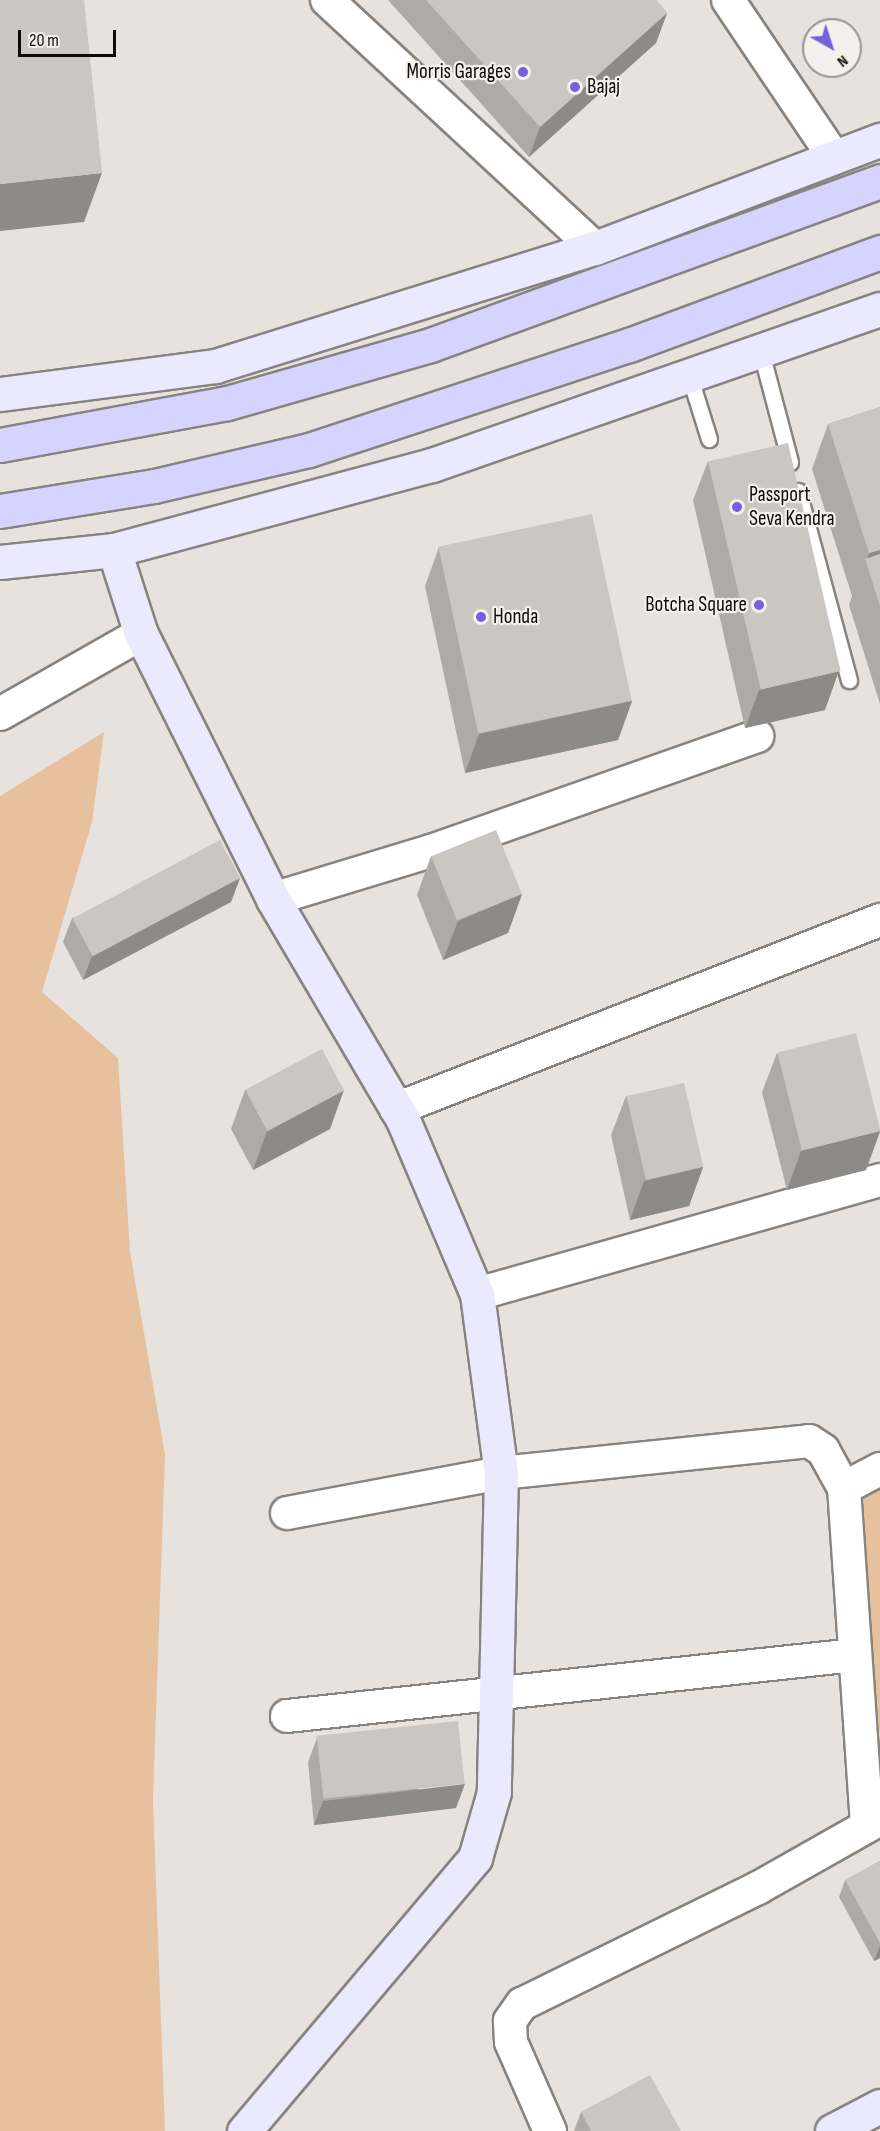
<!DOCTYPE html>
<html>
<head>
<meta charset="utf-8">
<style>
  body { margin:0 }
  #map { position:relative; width:880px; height:2131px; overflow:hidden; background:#e7e2de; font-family:"Sofia Sans Condensed",sans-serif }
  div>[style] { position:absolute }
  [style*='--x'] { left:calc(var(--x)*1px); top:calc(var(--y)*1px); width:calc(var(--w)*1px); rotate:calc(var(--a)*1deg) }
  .green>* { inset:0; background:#e7c19d }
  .roads { filter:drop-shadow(2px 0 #87837f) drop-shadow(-2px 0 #87837f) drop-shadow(0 2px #87837f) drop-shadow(0 -2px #87837f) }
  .lane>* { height:15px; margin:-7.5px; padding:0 7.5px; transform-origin:7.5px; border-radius:7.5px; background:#fff }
  .street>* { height:32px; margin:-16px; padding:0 16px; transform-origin:16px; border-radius:16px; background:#fff }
  .secondary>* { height:33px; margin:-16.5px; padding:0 16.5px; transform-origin:16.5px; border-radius:16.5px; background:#ebe9fe }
  .primary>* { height:33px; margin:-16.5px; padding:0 16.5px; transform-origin:16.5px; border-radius:16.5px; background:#d6d4fe }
  .wall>* { inset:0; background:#aeaaa7 }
  .shaded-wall>* { inset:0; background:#8d8b88 }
  .building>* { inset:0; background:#cac6c2; transform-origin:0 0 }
  .dots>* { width:16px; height:16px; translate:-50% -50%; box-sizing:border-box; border:3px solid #f4f0ec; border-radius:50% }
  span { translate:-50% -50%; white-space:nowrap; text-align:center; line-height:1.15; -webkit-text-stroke:4.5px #f4f0ec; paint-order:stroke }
  .poi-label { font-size:21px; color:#0d0b0a }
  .right { translate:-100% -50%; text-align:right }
  .left { translate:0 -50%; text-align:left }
  .north { position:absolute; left:802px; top:18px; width:60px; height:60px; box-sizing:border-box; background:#f4f0ec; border:2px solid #989492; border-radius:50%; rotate:141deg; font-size:16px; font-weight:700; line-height:24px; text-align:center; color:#0d0b0a }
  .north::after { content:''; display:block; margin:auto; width:21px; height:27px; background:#7461dc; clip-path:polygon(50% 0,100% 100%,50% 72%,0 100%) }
  .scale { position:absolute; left:18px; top:30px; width:98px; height:27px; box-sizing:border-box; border:3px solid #0d0b0a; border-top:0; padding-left:8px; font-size:18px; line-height:21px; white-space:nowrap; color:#0d0b0a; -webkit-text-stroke:4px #f4f0ec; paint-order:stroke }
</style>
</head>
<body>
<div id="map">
  <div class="green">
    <div style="clip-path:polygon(104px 732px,92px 822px,42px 992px,118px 1058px,130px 1251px,165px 1455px,153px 1800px,165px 2131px,0 2131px,0 796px)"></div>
    <div style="clip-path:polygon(880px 1489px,880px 1736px,854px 1501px)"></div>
  </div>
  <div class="roads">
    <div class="lane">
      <div style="--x:761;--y:352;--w:114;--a:75.2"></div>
      <div style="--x:690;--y:378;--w:64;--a:72.7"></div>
      <div style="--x:798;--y:491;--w:196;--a:74.9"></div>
    </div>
    <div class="street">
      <div style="--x:327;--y:0;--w:365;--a:42.8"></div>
      <div style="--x:728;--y:0;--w:189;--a:56"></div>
      <div style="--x:0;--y:714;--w:162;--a:-29.6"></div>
      <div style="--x:273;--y:899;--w:165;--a:-16.9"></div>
      <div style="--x:431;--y:851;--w:346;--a:-19.4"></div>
      <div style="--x:396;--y:1109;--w:520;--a:-21.33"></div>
      <div style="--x:477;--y:1294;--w:419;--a:-15.8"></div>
      <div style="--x:287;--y:1513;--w:218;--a:-10.6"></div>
      <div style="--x:501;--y:1473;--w:310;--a:-5.9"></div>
      <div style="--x:809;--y:1441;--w:17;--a:33"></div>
      <div style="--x:823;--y:1450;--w:43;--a:61.1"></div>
      <div style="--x:287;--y:1716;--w:571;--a:-6.13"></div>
      <div style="--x:867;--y:1825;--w:338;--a:-93.9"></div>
      <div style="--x:844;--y:1488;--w:41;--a:-27.8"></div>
      <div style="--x:550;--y:2131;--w:97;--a:-113.7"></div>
      <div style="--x:511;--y:2042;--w:21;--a:-93"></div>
      <div style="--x:510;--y:2021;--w:21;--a:-55"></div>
      <div style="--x:522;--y:2004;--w:263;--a:-26.2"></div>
      <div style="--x:758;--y:1888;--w:140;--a:-29.5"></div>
    </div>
    <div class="secondary">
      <div style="--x:0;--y:394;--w:217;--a:-7.4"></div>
      <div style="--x:215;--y:366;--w:398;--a:-17.3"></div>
      <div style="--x:595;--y:248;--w:305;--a:-20.8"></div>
      <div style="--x:114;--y:550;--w:88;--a:72.2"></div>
      <div style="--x:141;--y:634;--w:296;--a:63.5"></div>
      <div style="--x:273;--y:899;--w:256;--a:59.5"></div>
      <div style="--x:403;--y:1120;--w:189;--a:67"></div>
      <div style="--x:477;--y:1294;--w:181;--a:82.4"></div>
      <div style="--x:501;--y:1473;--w:319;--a:91.3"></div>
      <div style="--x:494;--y:1792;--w:69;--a:106.1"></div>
      <div style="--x:475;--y:1858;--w:358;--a:130.2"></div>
      <div style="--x:0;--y:562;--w:115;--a:-6"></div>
      <div style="--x:114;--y:550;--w:329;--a:-15"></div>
      <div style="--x:432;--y:465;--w:474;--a:-19.2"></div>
      <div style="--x:832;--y:2131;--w:54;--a:-27.5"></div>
    </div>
    <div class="primary">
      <div style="--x:0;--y:445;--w:231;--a:-10.5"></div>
      <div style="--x:227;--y:403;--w:211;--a:-15.9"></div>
      <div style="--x:430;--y:345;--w:479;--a:-20"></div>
      <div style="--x:0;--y:511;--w:156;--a:-9.2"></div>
      <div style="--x:154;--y:486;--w:159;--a:-13.1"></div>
      <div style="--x:309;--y:450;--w:337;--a:-18.2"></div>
      <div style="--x:629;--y:345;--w:268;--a:-20.3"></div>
    </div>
  </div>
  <div class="wall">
    <div style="clip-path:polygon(388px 0,656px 0,667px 13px,656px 43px,529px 157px)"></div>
    <div style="clip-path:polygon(880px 407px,880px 704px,849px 605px,852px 596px,812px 469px,828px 424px)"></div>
    <div style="clip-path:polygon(708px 461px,825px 710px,745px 728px,693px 500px)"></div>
    <div style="clip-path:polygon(439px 547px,632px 701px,618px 740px,465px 773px,425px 586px)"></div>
    <div style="clip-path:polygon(431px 856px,522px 894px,508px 933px,443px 960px,417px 895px)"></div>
    <div style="clip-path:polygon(240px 878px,231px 902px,83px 980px,63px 942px,72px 918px)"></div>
    <div style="clip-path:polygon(777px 1053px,880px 1129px,880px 1132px,866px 1170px,787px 1190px,762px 1092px)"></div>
    <div style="clip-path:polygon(245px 1090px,330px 1129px,253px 1170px,231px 1129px)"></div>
    <div style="clip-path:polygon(626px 1096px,703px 1167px,689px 1206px,630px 1220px,611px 1135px)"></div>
    <div style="clip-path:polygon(317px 1738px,456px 1808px,314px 1825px,308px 1762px)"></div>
    <div style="clip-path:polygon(880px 1861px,880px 1958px,874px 1961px,839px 1897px,845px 1880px)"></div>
    <div style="clip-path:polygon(581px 2112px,681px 2131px,574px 2131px)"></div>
  </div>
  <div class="shaded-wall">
    <div style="clip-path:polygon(667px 13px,656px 43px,529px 157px,540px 127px)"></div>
    <div style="clip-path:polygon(102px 173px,84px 222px,0 231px,0 184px)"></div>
    <div style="clip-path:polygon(880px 550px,880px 590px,866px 562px,869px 553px)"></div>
    <div style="clip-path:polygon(839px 671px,825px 710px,745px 728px,759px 690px)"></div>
    <div style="clip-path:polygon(632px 701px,618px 740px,465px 773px,479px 734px)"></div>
    <div style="clip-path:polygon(240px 878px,231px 902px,83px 980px,92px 956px)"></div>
    <div style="clip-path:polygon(522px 894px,508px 933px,443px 960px,458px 921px)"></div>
    <div style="clip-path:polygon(344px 1090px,330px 1129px,253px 1170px,267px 1131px)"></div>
    <div style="clip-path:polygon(880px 1131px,866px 1170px,787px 1190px,801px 1151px)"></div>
    <div style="clip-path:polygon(703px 1167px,689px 1206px,630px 1220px,644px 1181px)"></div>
    <div style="clip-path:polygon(465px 1784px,456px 1808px,314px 1825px,323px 1801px)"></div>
    <div style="clip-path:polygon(880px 1946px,880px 1958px,874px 1961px)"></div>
  </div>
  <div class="building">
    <div style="clip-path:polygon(0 0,84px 0,102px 173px,0 184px)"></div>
    <div style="clip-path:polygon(426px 0,656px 0,667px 13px,540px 127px)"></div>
    <div style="clip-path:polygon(880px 407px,880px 550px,869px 553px,828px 424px)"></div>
    <div style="left:788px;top:443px;width:234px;height:82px;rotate:77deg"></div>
    <div style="left:592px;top:514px;width:191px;height:157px;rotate:78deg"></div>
    <div style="clip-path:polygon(880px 554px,880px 606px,865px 559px)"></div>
    <div style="left:496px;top:830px;width:69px;height:70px;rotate:68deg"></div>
    <div style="left:220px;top:840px;width:43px;height:167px;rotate:62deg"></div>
    <div style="left:856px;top:1033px;width:101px;height:81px;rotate:76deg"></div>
    <div style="left:322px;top:1049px;width:47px;height:87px;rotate:62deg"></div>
    <div style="left:684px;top:1083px;width:86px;height:59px;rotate:77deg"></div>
    <div style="left:458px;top:1721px;width:63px;height:142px;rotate:84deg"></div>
    <div style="clip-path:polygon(880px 1861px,880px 1943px,845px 1880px)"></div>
    <div style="clip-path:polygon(650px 2075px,681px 2131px,591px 2131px,581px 2112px)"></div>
  </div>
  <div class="dots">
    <div style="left:523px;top:72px;background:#7461dc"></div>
    <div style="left:575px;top:87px;background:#7461dc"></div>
    <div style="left:737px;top:507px;background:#7461dc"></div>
    <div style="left:759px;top:605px;background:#7461dc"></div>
    <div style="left:481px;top:617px;background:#7461dc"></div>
  </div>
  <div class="poi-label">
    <span class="right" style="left:511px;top:72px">Morris Garages</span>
    <span class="left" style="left:587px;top:87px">Bajaj</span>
    <span class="left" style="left:749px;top:507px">Passport<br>Seva Kendra</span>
    <span class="right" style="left:747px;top:605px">Botcha Square</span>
    <span class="left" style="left:493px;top:617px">Honda</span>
  </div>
  <div class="north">N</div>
  <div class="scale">20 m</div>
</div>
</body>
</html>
